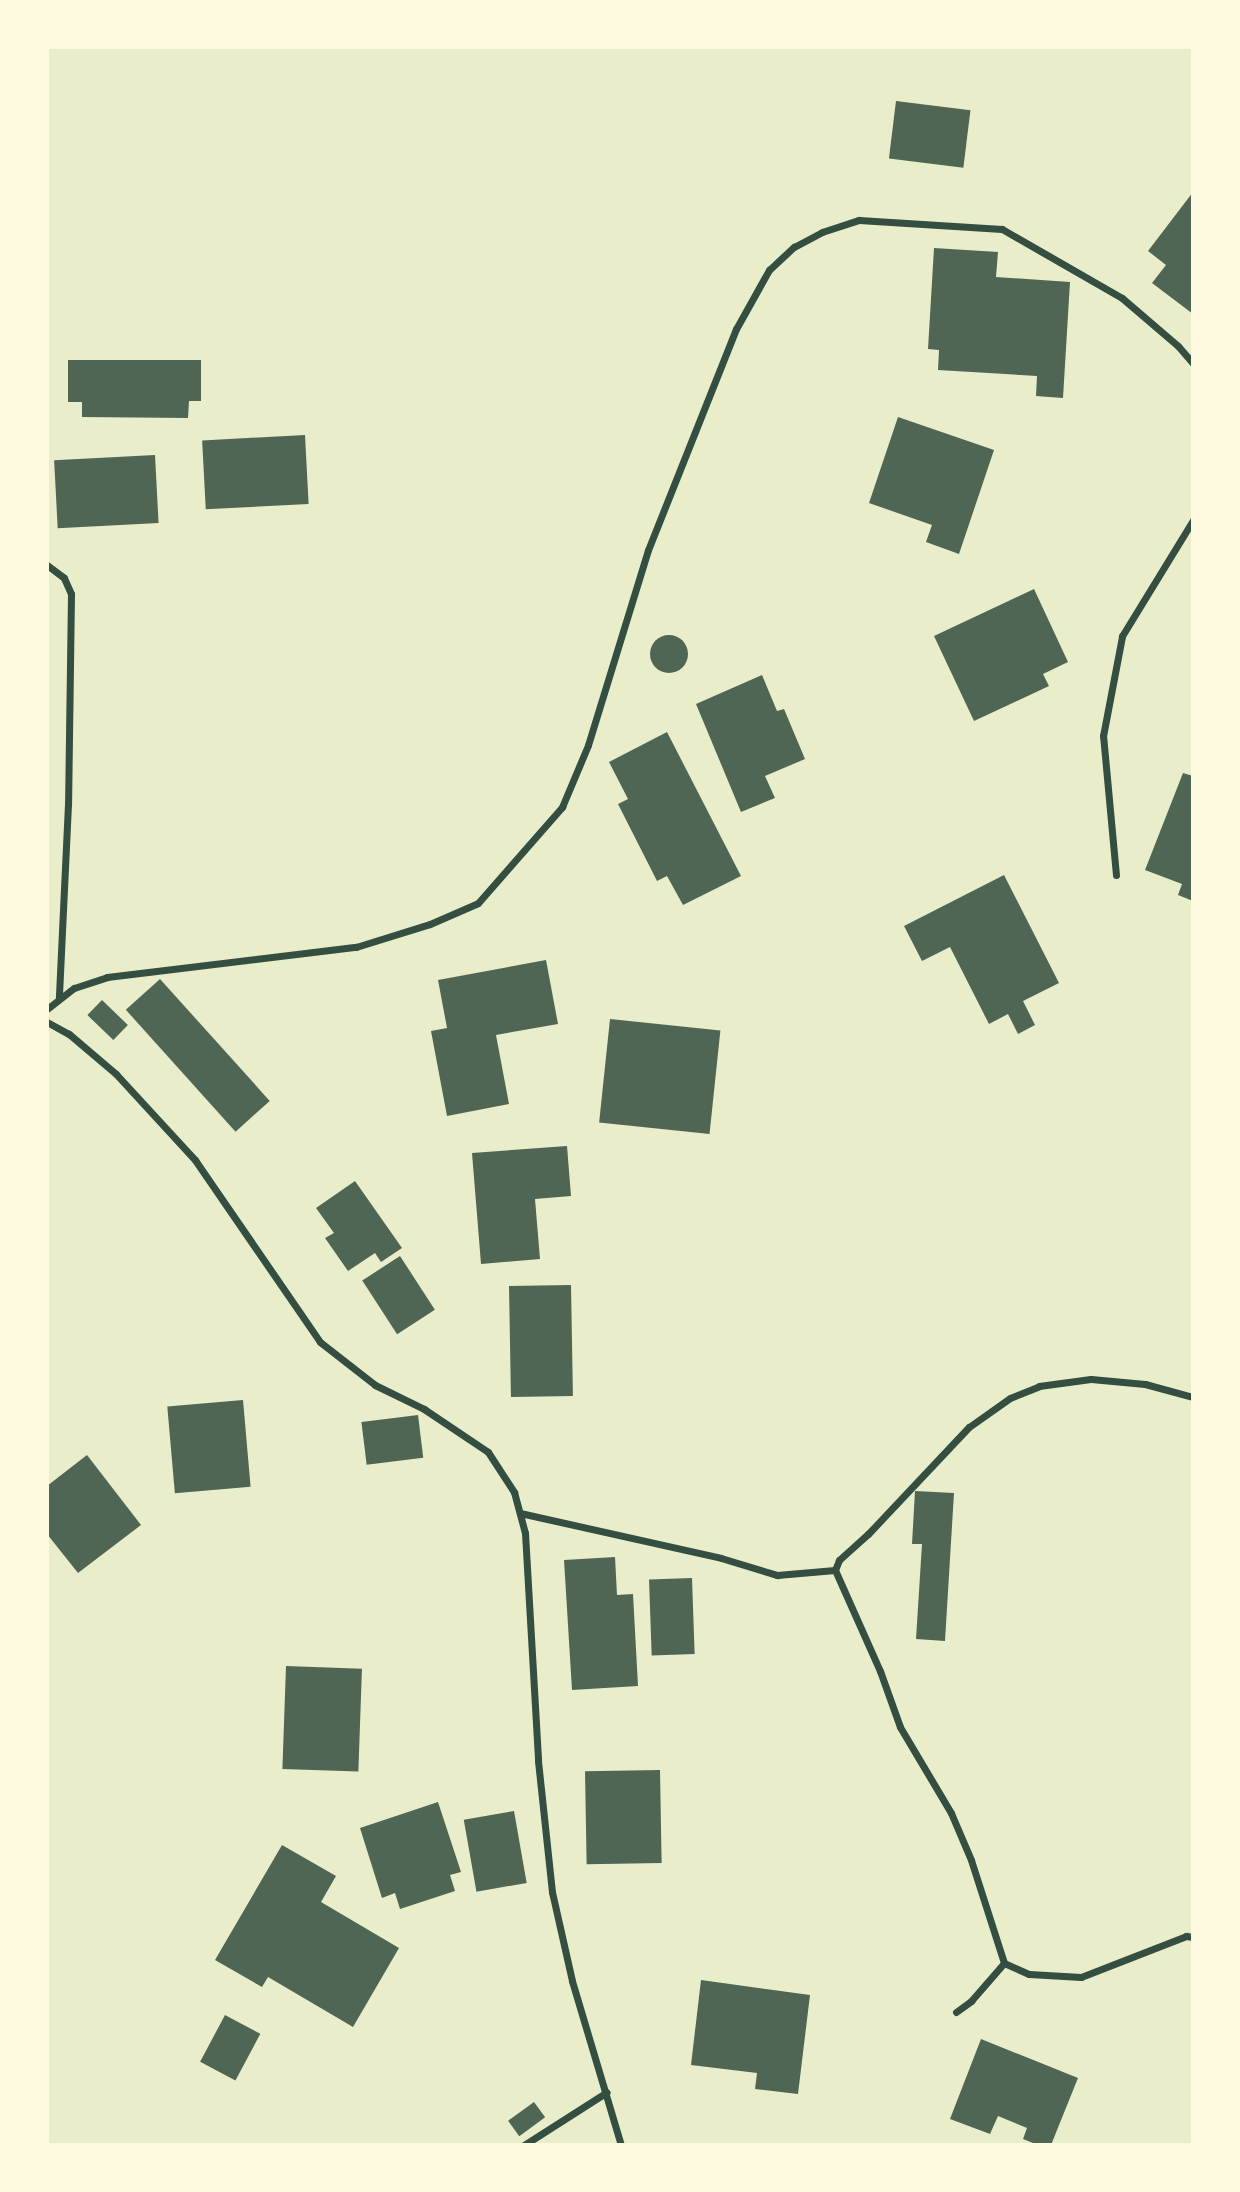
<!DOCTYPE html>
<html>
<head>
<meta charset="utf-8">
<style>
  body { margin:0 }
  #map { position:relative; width:1240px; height:2192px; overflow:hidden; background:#e9edc9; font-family:Signika,sans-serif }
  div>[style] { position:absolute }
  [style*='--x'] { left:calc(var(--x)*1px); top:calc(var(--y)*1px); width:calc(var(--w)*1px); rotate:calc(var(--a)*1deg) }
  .building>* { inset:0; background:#4f6655; transform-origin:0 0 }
  .round { border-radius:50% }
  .minor>* { height:7px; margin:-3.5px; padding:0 3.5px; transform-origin:3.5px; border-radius:3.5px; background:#344e41 }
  span { translate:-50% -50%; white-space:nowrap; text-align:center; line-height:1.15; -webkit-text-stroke:7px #fefae0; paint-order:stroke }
  .frame { position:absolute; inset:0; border:49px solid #fefae0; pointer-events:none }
</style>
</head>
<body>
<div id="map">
  <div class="building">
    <div style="left:896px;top:101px;width:75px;height:58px;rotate:7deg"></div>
    <div style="clip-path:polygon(1193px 192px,1193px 314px,1152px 283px,1166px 265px,1148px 251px)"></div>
    <div style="clip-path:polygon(934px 248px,998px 252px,996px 277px,1070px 282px,1063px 398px,1036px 396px,1037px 376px,938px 370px,939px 350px,928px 349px)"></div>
    <div style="clip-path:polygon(68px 360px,201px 360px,201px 401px,189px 401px,188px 418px,82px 417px,82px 402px,68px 402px)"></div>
    <div style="clip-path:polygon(898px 417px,994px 450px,959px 554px,926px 542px,932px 525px,869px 503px)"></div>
    <div style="left:305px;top:435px;width:69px;height:103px;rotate:87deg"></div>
    <div style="left:155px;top:455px;width:68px;height:101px;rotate:87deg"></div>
    <div style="clip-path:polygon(1034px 589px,1068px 662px,1043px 674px,1049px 686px,974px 721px,934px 636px)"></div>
    <div class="round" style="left:650px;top:635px;width:38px;height:38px"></div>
    <div style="clip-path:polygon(762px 675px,777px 711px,784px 709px,805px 759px,765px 776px,775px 798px,741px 812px,696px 704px)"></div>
    <div style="clip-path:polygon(667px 732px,741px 876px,683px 905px,667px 876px,657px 881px,618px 804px,628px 799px,609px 762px)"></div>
    <div style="clip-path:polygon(1183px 773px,1193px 776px,1193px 901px,1178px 895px,1182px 884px,1145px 870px)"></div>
    <div style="clip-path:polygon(1004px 875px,1059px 983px,1023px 1001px,1035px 1025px,1018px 1034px,1008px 1014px,989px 1024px,950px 947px,922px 961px,904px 926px)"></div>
    <div style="clip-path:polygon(546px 960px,558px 1024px,496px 1035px,509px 1104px,447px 1116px,431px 1031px,447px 1028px,438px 980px)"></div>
    <div style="left:160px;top:979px;width:164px;height:46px;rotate:48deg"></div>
    <div style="left:102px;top:1000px;width:36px;height:21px;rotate:44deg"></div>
    <div style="left:610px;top:1019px;width:111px;height:104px;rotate:6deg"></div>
    <div style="clip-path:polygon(567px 1146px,571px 1196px,535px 1199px,540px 1259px,481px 1264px,472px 1153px)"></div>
    <div style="clip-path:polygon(355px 1181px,402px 1248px,381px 1262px,375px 1253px,348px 1271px,325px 1238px,334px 1233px,316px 1208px)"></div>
    <div style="left:400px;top:1256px;width:64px;height:45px;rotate:57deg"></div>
    <div style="left:571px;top:1285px;width:111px;height:62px;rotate:89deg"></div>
    <div style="left:243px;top:1400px;width:87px;height:76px;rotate:85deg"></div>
    <div style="left:418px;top:1415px;width:43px;height:57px;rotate:83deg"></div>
    <div style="clip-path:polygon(87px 1455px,141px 1525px,78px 1573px,47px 1534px,47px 1486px)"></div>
    <div style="clip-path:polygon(915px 1491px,954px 1493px,945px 1641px,916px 1639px,922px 1544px,912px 1544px)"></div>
    <div style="clip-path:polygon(615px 1557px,617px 1595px,633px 1594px,638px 1686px,572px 1690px,564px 1560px)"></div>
    <div style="left:692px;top:1578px;width:76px;height:43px;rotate:88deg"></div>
    <div style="left:286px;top:1666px;width:76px;height:103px;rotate:2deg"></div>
    <div style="left:660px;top:1770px;width:93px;height:75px;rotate:89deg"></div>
    <div style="clip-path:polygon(438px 1802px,461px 1872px,450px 1875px,455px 1891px,400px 1909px,395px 1893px,382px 1898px,360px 1828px)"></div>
    <div style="left:514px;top:1811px;width:73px;height:51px;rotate:80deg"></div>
    <div style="clip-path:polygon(282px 1845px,336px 1876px,321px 1902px,399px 1948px,353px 2027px,268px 1977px,262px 1987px,215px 1960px)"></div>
    <div style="clip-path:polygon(701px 1980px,810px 1995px,798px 2094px,755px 2089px,757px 2073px,691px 2065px)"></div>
    <div style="left:225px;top:2015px;width:40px;height:53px;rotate:28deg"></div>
    <div style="clip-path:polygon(981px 2039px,1078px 2078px,1051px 2145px,1038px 2145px,1023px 2139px,1027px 2128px,998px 2116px,990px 2134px,950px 2119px)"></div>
    <div style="left:534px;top:2102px;width:19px;height:32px;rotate:54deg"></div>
  </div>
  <div class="minor">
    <div style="--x:47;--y:565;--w:21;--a:37"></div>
    <div style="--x:64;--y:578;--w:17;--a:66"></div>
    <div style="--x:71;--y:594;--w:210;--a:90.8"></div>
    <div style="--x:68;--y:804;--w:193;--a:92.7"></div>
    <div style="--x:1116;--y:875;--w:140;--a:-95.3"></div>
    <div style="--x:1103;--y:736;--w:102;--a:-79.2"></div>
    <div style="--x:1122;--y:636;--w:136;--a:-58.5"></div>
    <div style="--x:47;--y:1009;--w:34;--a:-38"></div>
    <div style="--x:74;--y:988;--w:35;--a:-18"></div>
    <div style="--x:107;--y:977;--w:251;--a:-6.9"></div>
    <div style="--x:356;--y:947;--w:77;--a:-17.3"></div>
    <div style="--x:430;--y:924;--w:52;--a:-23.6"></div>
    <div style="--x:478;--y:903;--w:128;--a:-48.8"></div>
    <div style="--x:562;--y:807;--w:67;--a:-67.2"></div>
    <div style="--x:588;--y:745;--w:204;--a:-72.9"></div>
    <div style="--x:648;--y:550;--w:238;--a:-68.3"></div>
    <div style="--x:736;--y:329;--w:68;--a:-60.8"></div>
    <div style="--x:769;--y:270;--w:34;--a:-43"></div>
    <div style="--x:794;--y:247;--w:32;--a:-28"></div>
    <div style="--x:822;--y:232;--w:39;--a:-18"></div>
    <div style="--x:859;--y:220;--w:143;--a:3.6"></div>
    <div style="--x:1002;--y:229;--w:138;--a:29.9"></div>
    <div style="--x:1122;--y:298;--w:74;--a:40.6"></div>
    <div style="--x:1178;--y:346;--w:23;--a:49"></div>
    <div style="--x:47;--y:1022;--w:25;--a:29"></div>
    <div style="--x:69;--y:1034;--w:62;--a:40.4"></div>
    <div style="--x:116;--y:1074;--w:117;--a:47.4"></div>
    <div style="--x:195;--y:1160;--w:221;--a:55.5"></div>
    <div style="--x:320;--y:1342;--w:70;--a:38"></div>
    <div style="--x:375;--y:1385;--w:55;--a:26.1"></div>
    <div style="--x:424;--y:1409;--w:77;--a:33.9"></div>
    <div style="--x:488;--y:1452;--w:48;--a:57"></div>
    <div style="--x:514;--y:1492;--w:42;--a:75"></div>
    <div style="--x:525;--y:1533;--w:228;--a:86.7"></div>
    <div style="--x:538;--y:1761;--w:132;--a:83.9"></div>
    <div style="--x:552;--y:1892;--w:91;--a:77.3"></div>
    <div style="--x:572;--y:1981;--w:171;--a:73.4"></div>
    <div style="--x:520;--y:1513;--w:206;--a:12.6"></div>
    <div style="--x:721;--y:1558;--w:59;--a:16.9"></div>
    <div style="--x:777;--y:1575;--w:58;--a:-4.9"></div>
    <div style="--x:835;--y:1570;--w:11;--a:-68"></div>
    <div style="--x:839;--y:1560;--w:39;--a:-42"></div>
    <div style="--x:868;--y:1534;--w:147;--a:-46.7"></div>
    <div style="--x:969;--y:1427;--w:50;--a:-35.3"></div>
    <div style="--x:1010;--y:1398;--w:31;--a:-22"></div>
    <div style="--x:1039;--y:1386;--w:52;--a:-7.7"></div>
    <div style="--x:1091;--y:1379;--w:54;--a:5.3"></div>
    <div style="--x:1145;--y:1384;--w:50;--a:15.2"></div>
    <div style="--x:835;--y:1570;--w:111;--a:66"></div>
    <div style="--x:880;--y:1671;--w:59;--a:70.3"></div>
    <div style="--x:900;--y:1727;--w:100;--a:59.3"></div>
    <div style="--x:951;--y:1813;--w:51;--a:66.9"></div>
    <div style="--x:971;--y:1860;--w:108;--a:72.2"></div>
    <div style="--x:1004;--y:1963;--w:27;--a:24"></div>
    <div style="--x:1029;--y:1974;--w:52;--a:3.3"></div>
    <div style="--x:1081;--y:1977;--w:113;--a:-21.3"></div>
    <div style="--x:1186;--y:1936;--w:7;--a:8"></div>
    <div style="--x:956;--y:2012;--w:19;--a:-36"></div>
    <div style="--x:971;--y:2001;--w:50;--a:-49"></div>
    <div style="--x:524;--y:2145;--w:98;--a:-32.6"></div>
  </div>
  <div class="frame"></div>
</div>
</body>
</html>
